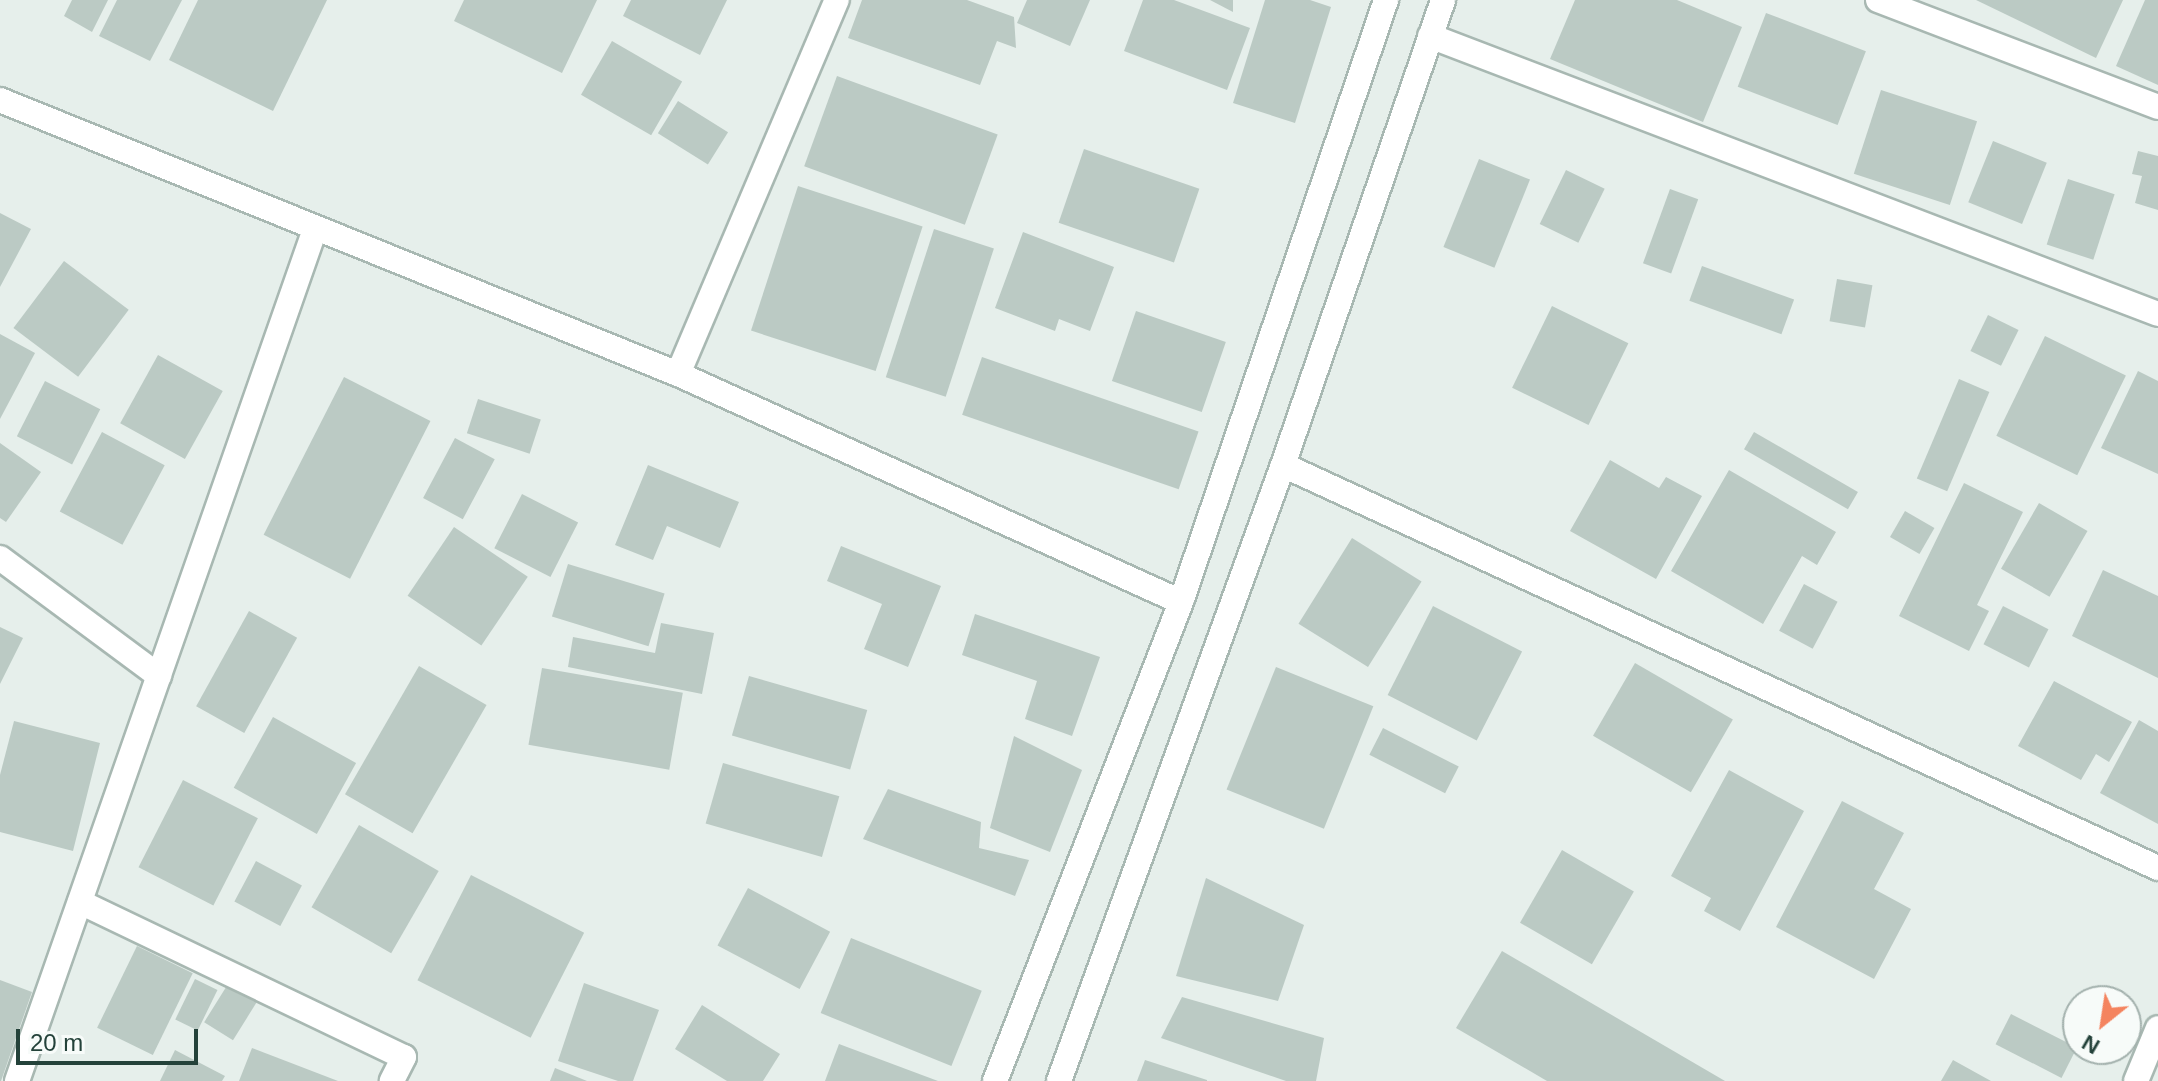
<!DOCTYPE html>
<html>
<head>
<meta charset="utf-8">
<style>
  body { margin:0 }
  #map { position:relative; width:2158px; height:1081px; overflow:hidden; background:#e6efeb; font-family:Arial,sans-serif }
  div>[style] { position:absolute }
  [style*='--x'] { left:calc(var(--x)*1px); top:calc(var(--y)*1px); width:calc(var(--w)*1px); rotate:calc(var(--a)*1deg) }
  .building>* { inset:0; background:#bbcac4; transform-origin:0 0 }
  .roads { filter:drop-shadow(2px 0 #a8b8b2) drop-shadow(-2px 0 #a8b8b2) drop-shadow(0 2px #a8b8b2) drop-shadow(0 -2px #a8b8b2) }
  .street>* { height:24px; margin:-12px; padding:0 12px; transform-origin:12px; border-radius:12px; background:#fff }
  .secondary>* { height:24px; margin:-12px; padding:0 12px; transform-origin:12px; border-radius:12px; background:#fff }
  span { translate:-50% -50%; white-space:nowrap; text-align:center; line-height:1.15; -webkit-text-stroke:7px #f7fbf9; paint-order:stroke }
  .north { position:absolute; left:2062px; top:985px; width:80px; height:80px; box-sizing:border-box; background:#f7fbf9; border:2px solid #a3b1ad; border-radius:50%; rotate:210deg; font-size:22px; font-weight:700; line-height:32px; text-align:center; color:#24423a }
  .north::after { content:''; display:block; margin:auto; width:28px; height:36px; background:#f4845f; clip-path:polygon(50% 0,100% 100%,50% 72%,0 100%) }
  .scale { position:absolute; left:16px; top:1029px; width:182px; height:36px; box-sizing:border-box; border:4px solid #24423a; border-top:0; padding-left:10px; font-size:24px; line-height:28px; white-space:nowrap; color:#24423a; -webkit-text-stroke:6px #f7fbf9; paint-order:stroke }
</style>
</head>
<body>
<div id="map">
  <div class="building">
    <div style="clip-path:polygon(72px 0,108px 0,92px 32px,64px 16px)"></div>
    <div style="clip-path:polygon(117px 0,182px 0,150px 61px,99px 36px)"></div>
    <div style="clip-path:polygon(198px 0,327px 0,273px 111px,169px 60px)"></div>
    <div style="clip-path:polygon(464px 0,597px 0,562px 73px,454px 21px)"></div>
    <div style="clip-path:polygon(631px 0,727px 0,700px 55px,623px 16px)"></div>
    <div style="clip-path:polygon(862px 0,967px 0,1014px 17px,1016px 48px,997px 41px,980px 85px,848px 38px)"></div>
    <div style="clip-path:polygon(1027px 0,1090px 0,1070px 46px,1017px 23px)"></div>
    <div style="clip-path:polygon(1143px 0,1174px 0,1250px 28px,1227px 90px,1124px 51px)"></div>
    <div style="clip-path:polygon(1210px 0,1233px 0,1233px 12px)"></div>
    <div style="clip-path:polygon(1265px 0,1310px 0,1331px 7px,1295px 123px,1233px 103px)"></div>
    <div style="clip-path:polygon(1575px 0,1677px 0,1742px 27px,1703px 122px,1550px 59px)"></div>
    <div style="clip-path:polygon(1976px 0,2123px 0,2096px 58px)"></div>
    <div style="clip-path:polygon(2145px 0,2158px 0,2158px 85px,2116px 66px)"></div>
    <div style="left:1766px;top:13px;width:107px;height:79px;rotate:21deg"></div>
    <div style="left:612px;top:41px;width:81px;height:62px;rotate:30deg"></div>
    <div style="left:837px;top:76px;width:171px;height:96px;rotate:20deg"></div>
    <div style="left:1881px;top:90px;width:101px;height:88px;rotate:18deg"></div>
    <div style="left:678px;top:101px;width:59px;height:38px;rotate:32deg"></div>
    <div style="left:1993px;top:141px;width:58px;height:66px;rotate:22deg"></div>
    <div style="left:1084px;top:149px;width:122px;height:78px;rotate:19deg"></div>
    <div style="clip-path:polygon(2138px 151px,2158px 156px,2158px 210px,2135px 203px,2142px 176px,2132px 174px)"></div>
    <div style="left:1479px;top:159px;width:55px;height:95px;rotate:22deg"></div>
    <div style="left:1566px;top:170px;width:43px;height:60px;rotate:26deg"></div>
    <div style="left:2068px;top:179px;width:49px;height:69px;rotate:18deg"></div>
    <div style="left:798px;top:186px;width:131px;height:152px;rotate:18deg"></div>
    <div style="left:1670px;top:189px;width:30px;height:79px;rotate:20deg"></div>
    <div style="clip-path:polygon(0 213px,31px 229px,0 287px)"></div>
    <div style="left:934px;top:229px;width:63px;height:156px;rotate:18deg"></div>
    <div style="clip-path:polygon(1023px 232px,1114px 267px,1090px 331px,1059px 319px,1055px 331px,995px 308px)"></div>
    <div style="left:64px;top:261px;width:81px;height:84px;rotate:37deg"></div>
    <div style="left:1702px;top:266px;width:98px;height:37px;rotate:20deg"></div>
    <div style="left:1837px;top:279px;width:36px;height:43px;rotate:10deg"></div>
    <div style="left:1552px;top:306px;width:85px;height:91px;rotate:26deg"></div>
    <div style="left:1136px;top:311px;width:95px;height:74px;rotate:19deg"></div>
    <div style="left:1988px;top:315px;width:34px;height:40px;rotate:26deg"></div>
    <div style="clip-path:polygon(0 334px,35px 353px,0 419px)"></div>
    <div style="left:2045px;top:336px;width:90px;height:111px;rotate:26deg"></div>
    <div style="left:158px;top:355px;width:74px;height:78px;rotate:29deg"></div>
    <div style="left:982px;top:357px;width:229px;height:61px;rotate:19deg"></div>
    <div style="clip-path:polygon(2138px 371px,2158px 381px,2158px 474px,2101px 448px)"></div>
    <div style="left:344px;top:377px;width:97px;height:177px;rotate:27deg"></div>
    <div style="left:1959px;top:379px;width:33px;height:108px;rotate:23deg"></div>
    <div style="left:45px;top:381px;width:62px;height:62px;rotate:27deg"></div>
    <div style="left:478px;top:399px;width:66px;height:36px;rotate:18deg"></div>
    <div style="left:102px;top:432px;width:71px;height:90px;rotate:28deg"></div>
    <div style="left:1754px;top:432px;width:120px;height:20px;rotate:30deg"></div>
    <div style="left:455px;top:438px;width:45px;height:68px;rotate:28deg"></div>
    <div style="clip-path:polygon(0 443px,41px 472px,6px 522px,0 518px)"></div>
    <div style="clip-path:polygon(1610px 460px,1659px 488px,1666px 477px,1702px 496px,1656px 579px,1570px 531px)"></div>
    <div style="clip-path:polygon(648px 465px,739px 502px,720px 548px,667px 526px,653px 560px,615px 545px)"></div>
    <div style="clip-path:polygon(1729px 470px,1836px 532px,1817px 565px,1802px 556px,1763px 624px,1671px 571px)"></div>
    <div style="clip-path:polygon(1964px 483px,2023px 512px,1977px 605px,1989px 611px,1969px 651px,1899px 616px)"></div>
    <div style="left:522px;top:494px;width:63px;height:61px;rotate:27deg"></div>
    <div style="left:2039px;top:503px;width:56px;height:76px;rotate:30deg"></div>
    <div style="left:1905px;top:511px;width:34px;height:30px;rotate:30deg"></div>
    <div style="left:454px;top:527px;width:89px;height:83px;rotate:34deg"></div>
    <div style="left:1352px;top:538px;width:82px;height:101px;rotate:32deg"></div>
    <div style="clip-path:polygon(841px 546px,941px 586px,908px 667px,864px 649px,882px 604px,827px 581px)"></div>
    <div style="left:568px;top:564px;width:101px;height:55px;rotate:17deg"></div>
    <div style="clip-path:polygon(2103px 570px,2158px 596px,2158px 678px,2072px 636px)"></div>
    <div style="left:1804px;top:584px;width:38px;height:53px;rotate:28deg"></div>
    <div style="left:1433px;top:606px;width:100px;height:100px;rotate:27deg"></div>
    <div style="left:2003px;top:606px;width:51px;height:43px;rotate:27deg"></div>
    <div style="left:249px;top:611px;width:55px;height:109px;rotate:29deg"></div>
    <div style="clip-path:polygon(975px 614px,1100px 657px,1072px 736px,1025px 719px,1037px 681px,962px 655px)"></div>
    <div style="clip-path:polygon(661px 623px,714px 633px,702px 694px,568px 667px,573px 637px,655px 653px)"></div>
    <div style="clip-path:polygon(0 627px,23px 638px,0 684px)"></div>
    <div style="left:1635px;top:663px;width:113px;height:84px;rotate:30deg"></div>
    <div style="left:419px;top:666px;width:78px;height:148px;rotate:30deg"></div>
    <div style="left:1276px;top:667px;width:105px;height:132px;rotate:22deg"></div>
    <div style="left:542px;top:668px;width:143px;height:78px;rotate:10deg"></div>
    <div style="left:749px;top:676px;width:123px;height:62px;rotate:16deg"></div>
    <div style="clip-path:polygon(2054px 681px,2132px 722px,2109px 762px,2096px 754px,2081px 780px,2018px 746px)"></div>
    <div style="left:273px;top:717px;width:95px;height:81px;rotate:29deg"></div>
    <div style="clip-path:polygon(2139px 720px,2158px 731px,2158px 824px,2100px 793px)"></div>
    <div style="clip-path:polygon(14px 721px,100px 743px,73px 851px,0 832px,0 775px)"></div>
    <div style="left:1383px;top:728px;width:85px;height:30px;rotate:27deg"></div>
    <div style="clip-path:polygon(1014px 736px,1082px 770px,1050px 852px,990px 828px)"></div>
    <div style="left:723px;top:763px;width:121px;height:63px;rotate:16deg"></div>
    <div style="clip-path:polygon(1729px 770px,1804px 811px,1740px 931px,1704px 911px,1711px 898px,1671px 876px)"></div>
    <div style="left:183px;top:780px;width:84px;height:98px;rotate:27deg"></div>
    <div style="clip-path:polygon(888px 789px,981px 822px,979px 848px,1029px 860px,1015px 896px,863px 839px)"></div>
    <div style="clip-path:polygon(1842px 801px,1904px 833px,1874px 889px,1911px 909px,1874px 979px,1776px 927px)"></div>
    <div style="left:359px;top:825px;width:92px;height:95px;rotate:30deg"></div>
    <div style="left:1562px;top:850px;width:83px;height:84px;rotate:30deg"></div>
    <div style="left:256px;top:861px;width:52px;height:46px;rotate:28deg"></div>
    <div style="left:471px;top:875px;width:127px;height:118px;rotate:27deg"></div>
    <div style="clip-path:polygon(1206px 878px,1304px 925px,1278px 1001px,1176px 976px)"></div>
    <div style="left:748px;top:888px;width:93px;height:65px;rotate:28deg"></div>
    <div style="left:851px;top:938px;width:141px;height:81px;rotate:22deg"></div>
    <div style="left:137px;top:946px;width:62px;height:91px;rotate:26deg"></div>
    <div style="clip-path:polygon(1502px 951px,1725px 1081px,1547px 1081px,1456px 1028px)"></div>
    <div style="left:195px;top:979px;width:25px;height:45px;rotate:26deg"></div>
    <div style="clip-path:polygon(0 980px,32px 992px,1px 1081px,0 1081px)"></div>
    <div style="clip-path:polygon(584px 983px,659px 1010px,633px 1081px,618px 1081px,558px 1061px)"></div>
    <div style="left:228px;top:984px;width:34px;height:45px;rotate:32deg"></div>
    <div style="clip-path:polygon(1182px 997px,1324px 1038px,1316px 1081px,1286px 1081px,1161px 1038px)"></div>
    <div style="clip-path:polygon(702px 1005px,780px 1054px,763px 1081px,727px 1081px,675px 1049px)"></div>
    <div style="left:2011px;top:1014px;width:74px;height:34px;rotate:27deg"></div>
    <div style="clip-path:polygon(839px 1044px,938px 1081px,825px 1081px)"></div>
    <div style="clip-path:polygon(252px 1048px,338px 1081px,239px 1081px)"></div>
    <div style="clip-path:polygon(175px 1050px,225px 1076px,222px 1081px,160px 1081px)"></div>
    <div style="clip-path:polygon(1145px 1060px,1207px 1080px,1207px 1081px,1137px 1081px)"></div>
    <div style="clip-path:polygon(1953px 1060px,1991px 1081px,1941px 1081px)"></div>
    <div style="clip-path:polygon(555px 1068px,587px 1081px,550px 1081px)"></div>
  </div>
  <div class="roads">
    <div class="street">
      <div style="--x:1878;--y:0;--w:300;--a:20.9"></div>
      <div style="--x:1430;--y:36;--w:779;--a:20.9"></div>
      <div style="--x:0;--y:100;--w:731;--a:22.01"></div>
      <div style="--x:678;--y:374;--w:552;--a:24.38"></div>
      <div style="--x:678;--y:374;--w:406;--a:-67"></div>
      <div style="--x:1283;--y:465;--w:963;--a:24.73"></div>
      <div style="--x:0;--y:558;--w:198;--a:36.6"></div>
      <div style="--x:80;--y:902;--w:359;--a:25.6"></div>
      <div style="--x:404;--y:1057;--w:27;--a:117"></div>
      <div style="--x:17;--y:1081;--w:903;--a:-70.72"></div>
      <div style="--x:2136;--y:1081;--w:57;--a:-67.5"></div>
    </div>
    <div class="secondary">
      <div style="--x:995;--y:1081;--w:514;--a:-68.78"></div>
      <div style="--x:1181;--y:602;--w:636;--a:-71.19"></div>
      <div style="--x:1059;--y:1081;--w:655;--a:-70.02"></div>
      <div style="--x:1283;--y:465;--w:492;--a:-71"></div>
    </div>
  </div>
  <div class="north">N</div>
  <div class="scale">20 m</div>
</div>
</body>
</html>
